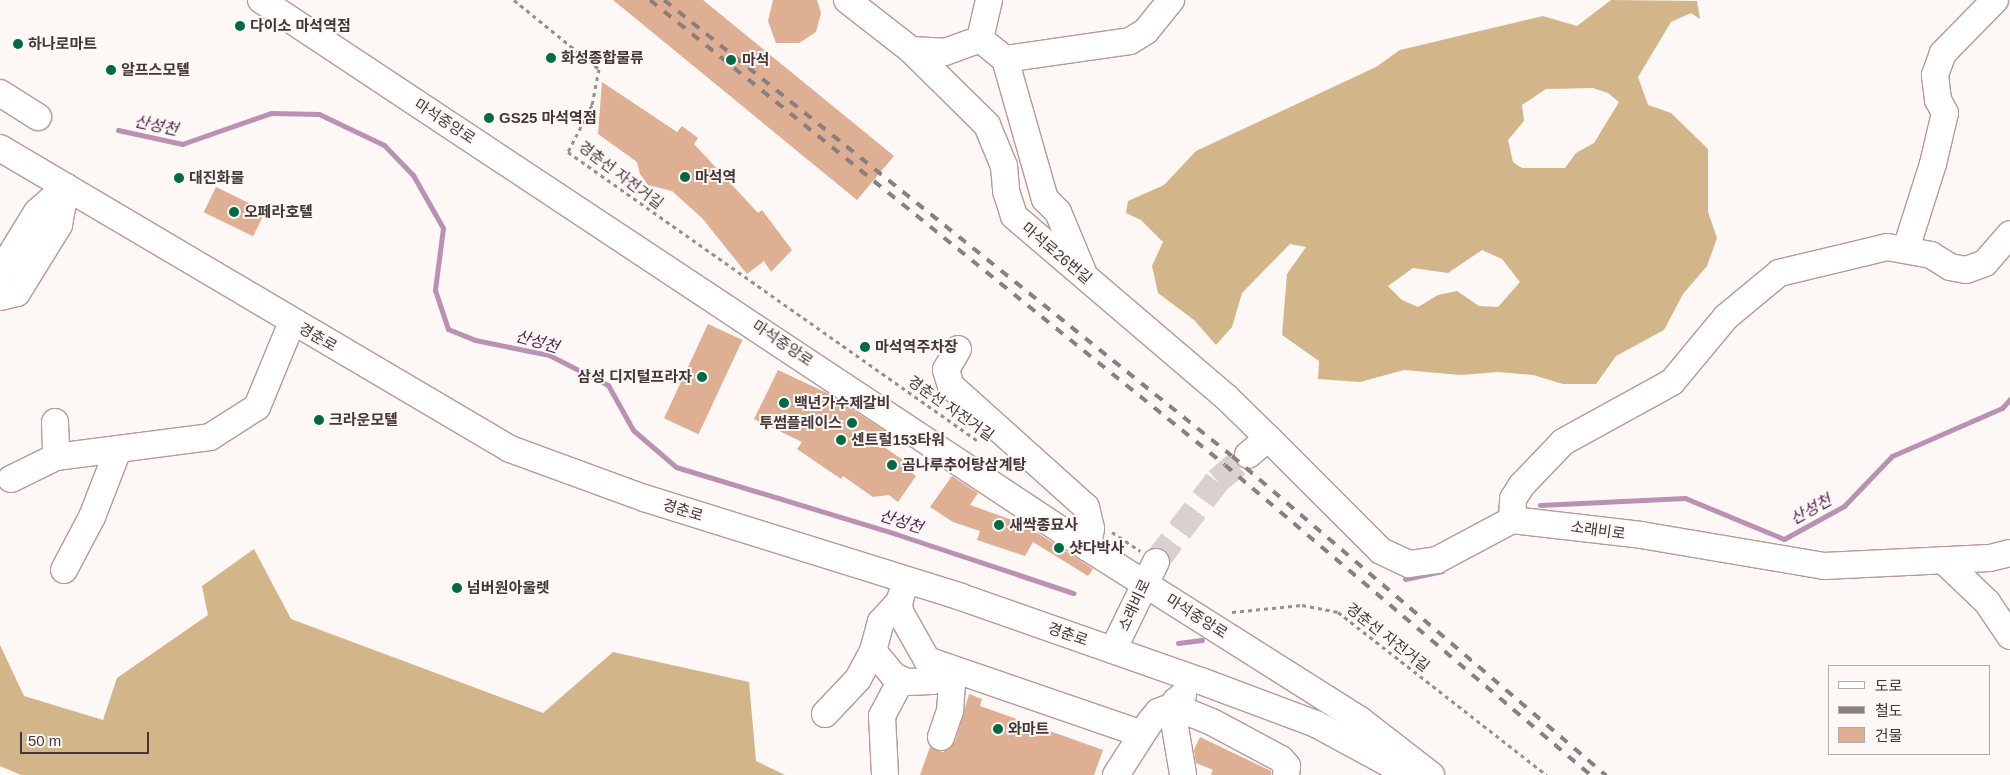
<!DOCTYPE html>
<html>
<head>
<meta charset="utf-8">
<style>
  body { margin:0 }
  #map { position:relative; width:2010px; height:775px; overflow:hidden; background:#fdf7f6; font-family:Arial,"Noto Sans KR",sans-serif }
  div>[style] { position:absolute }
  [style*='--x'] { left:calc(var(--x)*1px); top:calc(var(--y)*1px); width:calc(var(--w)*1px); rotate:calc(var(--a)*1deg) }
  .forest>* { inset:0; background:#d2b68a }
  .stream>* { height:5px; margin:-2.5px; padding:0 2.5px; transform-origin:2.5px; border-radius:2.5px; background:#ba91b2 }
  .building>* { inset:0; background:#deaf93; transform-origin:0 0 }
  .minor-tunnel>* { height:26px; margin-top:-13px; transform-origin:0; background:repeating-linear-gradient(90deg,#d8d1d0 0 26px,transparent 0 39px) }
  .path>* { height:3px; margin-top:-1.5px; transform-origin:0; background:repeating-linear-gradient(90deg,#998f8e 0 4px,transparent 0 8px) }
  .roads { filter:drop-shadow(1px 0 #b89995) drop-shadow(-1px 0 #b89995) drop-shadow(0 1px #b89995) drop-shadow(0 -1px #b89995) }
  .minor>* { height:26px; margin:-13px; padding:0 13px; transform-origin:13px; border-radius:13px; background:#fff }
  .rail>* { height:4px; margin-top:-2px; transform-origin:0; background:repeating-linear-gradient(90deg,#897f7e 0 9px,transparent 0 18px) }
  .dots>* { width:14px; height:14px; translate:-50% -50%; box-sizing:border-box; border:2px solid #fdf7f6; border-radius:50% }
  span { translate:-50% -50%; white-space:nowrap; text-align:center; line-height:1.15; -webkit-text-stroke:4px #fdf7f6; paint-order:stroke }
  .poi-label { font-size:15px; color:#443736; font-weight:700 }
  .left { translate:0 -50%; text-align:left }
  .right { translate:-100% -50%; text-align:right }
  .street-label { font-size:15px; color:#443736 }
  .water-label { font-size:16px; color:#55224e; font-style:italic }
  .legend { position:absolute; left:1828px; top:665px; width:162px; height:90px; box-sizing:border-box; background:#fdf7f6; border:1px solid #b3aaa9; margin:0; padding:6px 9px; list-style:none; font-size:15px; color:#443736 }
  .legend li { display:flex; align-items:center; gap:10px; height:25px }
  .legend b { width:25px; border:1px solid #b3aaa9 }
  .scale { position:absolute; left:20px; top:732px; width:129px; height:22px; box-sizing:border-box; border:2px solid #443736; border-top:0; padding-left:6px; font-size:15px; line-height:18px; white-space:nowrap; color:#443736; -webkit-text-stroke:4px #fdf7f6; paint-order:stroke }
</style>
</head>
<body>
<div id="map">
  <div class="forest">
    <div style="clip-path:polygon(evenodd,1611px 0,1697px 1px,1700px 19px,1691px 13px,1671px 22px,1638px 77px,1648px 105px,1671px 113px,1708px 149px,1708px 212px,1717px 238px,1707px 266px,1683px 294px,1664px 330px,1616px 356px,1596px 384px,1563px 384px,1533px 375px,1499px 372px,1460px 375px,1404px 370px,1360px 382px,1318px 379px,1319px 361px,1282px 335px,1287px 274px,1306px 247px,1290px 244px,1242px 293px,1232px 327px,1216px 345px,1194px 320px,1158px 293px,1152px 266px,1163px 242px,1141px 220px,1126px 213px,1128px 201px,1164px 185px,1196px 151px,1376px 67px,1400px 50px,1543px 16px,1577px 26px,1611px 0,1593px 88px,1608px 93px,1619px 102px,1594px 143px,1576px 153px,1565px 168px,1522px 168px,1513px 162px,1508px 140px,1524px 121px,1522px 105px,1546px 89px,1593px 88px,1611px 0,1482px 250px,1502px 259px,1520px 282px,1498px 307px,1479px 306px,1457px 291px,1438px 295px,1418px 307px,1402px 300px,1388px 286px,1413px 268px,1448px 273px,1482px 250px)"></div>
    <div style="clip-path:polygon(254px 549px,291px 619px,543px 713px,613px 652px,749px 682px,756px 761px,785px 775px,21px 775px,0 766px,0 645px,24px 696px,103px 720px,117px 678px,208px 615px,202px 586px)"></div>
  </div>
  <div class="stream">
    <div style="--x:118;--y:130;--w:66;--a:12.3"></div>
    <div style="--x:182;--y:144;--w:94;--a:-19.2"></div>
    <div style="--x:271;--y:113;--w:48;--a:1.2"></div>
    <div style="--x:319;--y:114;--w:72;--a:25.5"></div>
    <div style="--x:384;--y:145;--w:42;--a:46"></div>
    <div style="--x:413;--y:175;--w:61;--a:60.5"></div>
    <div style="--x:443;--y:228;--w:63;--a:97.4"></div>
    <div style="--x:435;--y:290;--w:41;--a:71.6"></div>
    <div style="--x:448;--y:329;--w:29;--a:22"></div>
    <div style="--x:475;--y:340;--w:76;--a:11.5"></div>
    <div style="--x:549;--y:355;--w:66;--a:27"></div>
    <div style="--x:608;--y:385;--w:51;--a:60.9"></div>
    <div style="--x:633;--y:430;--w:57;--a:40.7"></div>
    <div style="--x:676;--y:467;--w:230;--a:16.9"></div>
    <div style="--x:896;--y:534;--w:187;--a:18.4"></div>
    <div style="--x:1540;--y:505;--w:145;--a:-2.8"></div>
    <div style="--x:1685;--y:498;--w:107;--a:22.5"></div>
    <div style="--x:1784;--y:539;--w:68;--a:-28.8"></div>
    <div style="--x:1844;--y:506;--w:69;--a:-46.2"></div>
    <div style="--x:1892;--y:456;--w:120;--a:-23.6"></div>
    <div style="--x:2002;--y:408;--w:12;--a:-48"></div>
    <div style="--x:1405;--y:579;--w:38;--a:-12"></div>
    <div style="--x:1178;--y:643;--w:24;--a:-7"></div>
  </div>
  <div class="building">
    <div style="clip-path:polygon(613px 0,703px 0,894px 156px,857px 200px)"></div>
    <div style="clip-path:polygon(773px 0,817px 0,821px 13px,816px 32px,799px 43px,776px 43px,768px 21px)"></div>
    <div style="clip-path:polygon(602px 82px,677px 132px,682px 126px,698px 138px,694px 144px,758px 213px,762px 210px,792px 250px,771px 272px,764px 261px,747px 274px,702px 218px,672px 191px,648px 185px,640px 174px,637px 162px,598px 134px)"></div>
    <div style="left:216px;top:187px;width:55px;height:28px;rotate:26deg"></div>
    <div style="left:708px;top:324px;width:38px;height:104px;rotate:25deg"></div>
    <div style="clip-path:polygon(778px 370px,827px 393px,885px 431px,877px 442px,910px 465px,907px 469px,916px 476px,898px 502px,889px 495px,873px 497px,843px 476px,841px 479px,797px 449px,802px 442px,754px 419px)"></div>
    <div style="clip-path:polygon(952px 476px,978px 493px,970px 505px,1024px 524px,1093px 569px,1088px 576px,1033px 542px,1025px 556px,977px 540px,980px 531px,953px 522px,930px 507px)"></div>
    <div style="clip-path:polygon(969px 694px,982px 699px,980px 706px,1103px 750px,1094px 775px,920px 775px,930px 747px,943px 752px,955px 742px)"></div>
    <div style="clip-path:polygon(1200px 737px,1271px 771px,1271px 775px,1211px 775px,1213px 770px,1196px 763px,1194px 750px)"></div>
  </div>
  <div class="minor-tunnel">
    <div style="--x:1156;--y:562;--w:101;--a:-53"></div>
    <div style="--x:1217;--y:481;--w:40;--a:-40"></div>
  </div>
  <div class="path">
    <div style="--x:514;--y:0;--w:109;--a:39.1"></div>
    <div style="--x:599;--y:69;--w:37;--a:101"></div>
    <div style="--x:592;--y:105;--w:53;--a:117.1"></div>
    <div style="--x:568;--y:152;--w:502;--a:35.18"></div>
    <div style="--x:1112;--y:532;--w:34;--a:34"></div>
    <div style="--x:1232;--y:612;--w:70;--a:-5.7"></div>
    <div style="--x:1302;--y:605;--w:37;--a:11"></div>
    <div style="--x:1338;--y:612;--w:265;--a:38"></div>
  </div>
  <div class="roads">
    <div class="minor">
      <div style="--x:261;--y:0;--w:992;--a:33.53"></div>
      <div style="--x:1088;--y:548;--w:322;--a:32.3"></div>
      <div style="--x:1360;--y:720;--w:90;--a:37.8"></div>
      <div style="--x:847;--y:0;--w:81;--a:38"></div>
      <div style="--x:911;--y:50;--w:107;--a:44.6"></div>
      <div style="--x:987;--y:125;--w:44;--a:67.5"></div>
      <div style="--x:1004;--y:166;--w:25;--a:85"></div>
      <div style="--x:1006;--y:191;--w:26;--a:72"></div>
      <div style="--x:1014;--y:216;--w:279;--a:40.5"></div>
      <div style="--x:1226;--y:397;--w:59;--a:44.3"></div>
      <div style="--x:980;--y:39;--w:40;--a:-77"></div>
      <div style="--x:911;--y:50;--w:34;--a:3"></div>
      <div style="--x:945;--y:52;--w:37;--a:-20"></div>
      <div style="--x:980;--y:39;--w:32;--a:39"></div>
      <div style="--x:1005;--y:59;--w:146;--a:74.1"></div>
      <div style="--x:1045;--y:199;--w:18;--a:45"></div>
      <div style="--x:1058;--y:212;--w:65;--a:67.4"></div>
      <div style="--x:1005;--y:59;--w:126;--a:-8.2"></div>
      <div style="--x:1130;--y:41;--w:19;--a:-32"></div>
      <div style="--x:1146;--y:31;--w:40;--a:-51"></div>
      <div style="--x:0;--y:93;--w:45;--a:32.3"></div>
      <div style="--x:0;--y:148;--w:592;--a:30.55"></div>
      <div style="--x:510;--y:449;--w:143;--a:20.1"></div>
      <div style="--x:644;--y:498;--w:332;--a:17.3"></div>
      <div style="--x:961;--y:597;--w:254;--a:19.3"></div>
      <div style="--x:1201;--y:681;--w:123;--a:20.5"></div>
      <div style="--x:1316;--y:724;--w:107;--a:28.5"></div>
      <div style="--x:1906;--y:249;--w:89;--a:-72.4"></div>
      <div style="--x:1933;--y:164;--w:52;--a:-76.8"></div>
      <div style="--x:1945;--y:113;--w:15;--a:-118"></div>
      <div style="--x:1938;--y:100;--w:25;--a:-97"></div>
      <div style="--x:1935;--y:75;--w:23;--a:-70"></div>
      <div style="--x:1943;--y:53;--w:74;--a:-45.5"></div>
      <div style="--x:0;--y:272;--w:70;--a:-58.3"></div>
      <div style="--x:37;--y:212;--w:38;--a:-41"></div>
      <div style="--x:0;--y:297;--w:17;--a:-13"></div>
      <div style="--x:17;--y:293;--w:80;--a:-58.3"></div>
      <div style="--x:59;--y:225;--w:39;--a:-80"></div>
      <div style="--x:958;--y:349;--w:24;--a:120"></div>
      <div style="--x:946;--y:370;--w:17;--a:73"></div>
      <div style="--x:951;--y:386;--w:181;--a:41.9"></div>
      <div style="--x:1086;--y:507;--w:22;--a:77"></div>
      <div style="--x:1091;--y:528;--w:20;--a:99"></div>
      <div style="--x:55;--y:422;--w:35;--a:88"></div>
      <div style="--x:1248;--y:455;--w:26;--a:-40"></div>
      <div style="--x:1268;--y:438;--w:160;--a:45"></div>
      <div style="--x:1381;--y:551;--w:31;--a:25"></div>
      <div style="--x:1409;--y:564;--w:28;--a:-8"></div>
      <div style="--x:1437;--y:560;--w:85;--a:-28.1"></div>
      <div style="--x:1512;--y:520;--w:130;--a:6.6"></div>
      <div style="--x:1641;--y:535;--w:186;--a:9.6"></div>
      <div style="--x:1824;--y:566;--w:166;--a:-2.8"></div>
      <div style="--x:1990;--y:558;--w:21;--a:-14"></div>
      <div style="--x:11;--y:479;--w:50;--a:-26.1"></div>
      <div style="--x:56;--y:457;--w:155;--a:-7.4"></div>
      <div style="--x:210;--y:437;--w:56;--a:-32.6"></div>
      <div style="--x:257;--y:407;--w:92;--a:-67.6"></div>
      <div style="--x:1512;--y:520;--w:21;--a:-87"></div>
      <div style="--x:1513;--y:499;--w:15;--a:-58"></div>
      <div style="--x:1521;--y:486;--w:61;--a:-46.3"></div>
      <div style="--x:1563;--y:442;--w:124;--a:-28.8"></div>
      <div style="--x:1672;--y:382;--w:85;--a:-50.3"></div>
      <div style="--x:1726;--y:317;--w:69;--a:-39.7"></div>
      <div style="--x:1779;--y:273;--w:111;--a:-13.5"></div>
      <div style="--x:1887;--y:247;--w:45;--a:10.3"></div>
      <div style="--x:1931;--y:255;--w:22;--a:32"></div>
      <div style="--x:1950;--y:267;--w:16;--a:11"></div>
      <div style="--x:1966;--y:270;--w:20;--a:-20"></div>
      <div style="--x:1985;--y:263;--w:38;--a:-49"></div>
      <div style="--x:1943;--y:560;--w:61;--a:43.7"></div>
      <div style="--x:1987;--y:602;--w:41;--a:55.9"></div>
      <div style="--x:64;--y:570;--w:60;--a:-62.2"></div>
      <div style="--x:92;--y:517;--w:72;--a:-68.8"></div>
      <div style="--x:906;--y:581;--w:22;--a:108"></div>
      <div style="--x:899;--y:602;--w:10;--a:84"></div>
      <div style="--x:900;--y:612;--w:55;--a:60.6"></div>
      <div style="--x:927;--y:660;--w:227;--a:19"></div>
      <div style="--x:1113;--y:650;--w:98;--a:-64"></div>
      <div style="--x:873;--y:651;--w:33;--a:50"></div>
      <div style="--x:894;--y:676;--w:14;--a:25"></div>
      <div style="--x:907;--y:682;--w:25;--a:-2"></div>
      <div style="--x:932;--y:681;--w:24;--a:-28"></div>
      <div style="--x:1183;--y:695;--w:9;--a:139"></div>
      <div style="--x:1176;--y:701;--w:14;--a:102"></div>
      <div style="--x:1173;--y:715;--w:60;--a:80.4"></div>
      <div style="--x:825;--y:714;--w:48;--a:-46.7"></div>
      <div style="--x:858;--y:679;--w:32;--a:-62"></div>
      <div style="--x:873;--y:651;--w:30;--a:-75"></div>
      <div style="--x:881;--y:622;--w:27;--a:-48"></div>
      <div style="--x:941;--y:737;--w:28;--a:-71"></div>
      <div style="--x:950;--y:711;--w:41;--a:-85.8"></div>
      <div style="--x:885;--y:775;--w:59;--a:-92.9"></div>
      <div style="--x:882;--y:716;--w:41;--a:-62.2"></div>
      <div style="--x:1116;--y:775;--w:63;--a:-57.3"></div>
      <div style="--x:1150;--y:722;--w:13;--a:-51"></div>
      <div style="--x:1158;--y:712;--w:16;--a:-22"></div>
      <div style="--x:1173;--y:706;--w:42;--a:22.3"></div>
      <div style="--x:1212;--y:722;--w:78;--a:28.2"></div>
      <div style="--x:1281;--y:759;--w:9;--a:49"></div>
      <div style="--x:1287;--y:766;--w:9;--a:96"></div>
    </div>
  </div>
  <div class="rail">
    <div style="--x:650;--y:0;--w:739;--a:38.96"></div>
    <div style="--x:1225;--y:465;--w:480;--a:40.3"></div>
    <div style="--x:664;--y:0;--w:728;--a:38.76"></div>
    <div style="--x:1232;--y:456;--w:492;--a:40.5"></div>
  </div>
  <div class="dots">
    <div style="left:240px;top:26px;background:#006b42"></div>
    <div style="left:18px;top:44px;background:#006b42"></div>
    <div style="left:551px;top:58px;background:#006b42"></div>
    <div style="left:731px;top:60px;background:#006b42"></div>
    <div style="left:111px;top:70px;background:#006b42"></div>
    <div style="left:489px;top:118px;background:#006b42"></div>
    <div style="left:685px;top:177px;background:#006b42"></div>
    <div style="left:179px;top:178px;background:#006b42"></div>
    <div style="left:234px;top:212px;background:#006b42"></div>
    <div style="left:865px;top:347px;background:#006b42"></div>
    <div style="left:702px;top:377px;background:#006b42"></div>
    <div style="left:784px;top:403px;background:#006b42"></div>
    <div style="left:319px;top:420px;background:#006b42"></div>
    <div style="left:852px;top:423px;background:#006b42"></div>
    <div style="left:841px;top:440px;background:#006b42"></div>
    <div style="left:892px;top:465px;background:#006b42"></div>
    <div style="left:999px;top:525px;background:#006b42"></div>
    <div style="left:1059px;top:548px;background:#006b42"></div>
    <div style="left:457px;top:588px;background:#006b42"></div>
    <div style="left:998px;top:729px;background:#006b42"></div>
  </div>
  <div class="poi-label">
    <span class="left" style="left:250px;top:26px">다이소 마석역점</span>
    <span class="left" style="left:28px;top:44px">하나로마트</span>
    <span class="left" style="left:561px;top:58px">화성종합물류</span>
    <span class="left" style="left:742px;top:60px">마석</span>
    <span class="left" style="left:121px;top:70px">알프스모텔</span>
    <span class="left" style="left:499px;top:118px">GS25 마석역점</span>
    <span class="left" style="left:695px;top:177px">마석역</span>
    <span class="left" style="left:189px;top:178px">대진화물</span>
    <span class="left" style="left:244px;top:212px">오페라호텔</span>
    <span class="left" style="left:875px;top:347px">마석역주차장</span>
    <span class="right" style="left:692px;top:377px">삼성 디지털프라자</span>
    <span class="left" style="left:794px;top:403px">백년가수제갈비</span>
    <span class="left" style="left:329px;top:420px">크라운모텔</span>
    <span class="right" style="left:842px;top:423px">투썸플레이스</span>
    <span class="left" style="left:851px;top:440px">센트럴153타워</span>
    <span class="left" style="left:902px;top:465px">곰나루추어탕삼계탕</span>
    <span class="left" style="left:1009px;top:525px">새싹종묘사</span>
    <span class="left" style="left:1069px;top:548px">샷다박사</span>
    <span class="left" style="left:467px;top:588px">넘버원아울렛</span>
    <span class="left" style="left:1008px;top:729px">와마트</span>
  </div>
  <div class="street-label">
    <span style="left:445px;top:121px;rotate:33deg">마석중앙로</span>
    <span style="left:621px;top:175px;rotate:37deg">경춘선 자전거길</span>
    <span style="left:1057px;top:253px;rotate:40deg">마석로26번길</span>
    <span style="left:318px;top:337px;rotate:30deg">경춘로</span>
    <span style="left:783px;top:343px;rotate:34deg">마석중앙로</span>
    <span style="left:951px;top:408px;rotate:35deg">경춘선 자전거길</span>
    <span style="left:683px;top:510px;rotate:17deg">경춘로</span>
    <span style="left:1598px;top:530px;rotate:8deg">소래비로</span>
    <span style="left:1134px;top:605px;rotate:-65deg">소래비로</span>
    <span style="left:1197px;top:616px;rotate:32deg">마석중앙로</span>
    <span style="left:1068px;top:634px;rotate:19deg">경춘로</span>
    <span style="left:1388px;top:637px;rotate:38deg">경춘선 자전거길</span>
  </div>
  <div class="water-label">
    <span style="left:156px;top:126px;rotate:12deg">산성천</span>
    <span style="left:537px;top:342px;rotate:16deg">산성천</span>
    <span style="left:1811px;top:510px;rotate:-29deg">산성천</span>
    <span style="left:901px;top:522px;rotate:18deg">산성천</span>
  </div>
  <ul class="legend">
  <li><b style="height:6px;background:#fff"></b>도로</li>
  <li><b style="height:6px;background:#897f7e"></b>철도</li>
  <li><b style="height:14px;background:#deaf93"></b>건물</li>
  </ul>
  <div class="scale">50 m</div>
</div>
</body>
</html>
